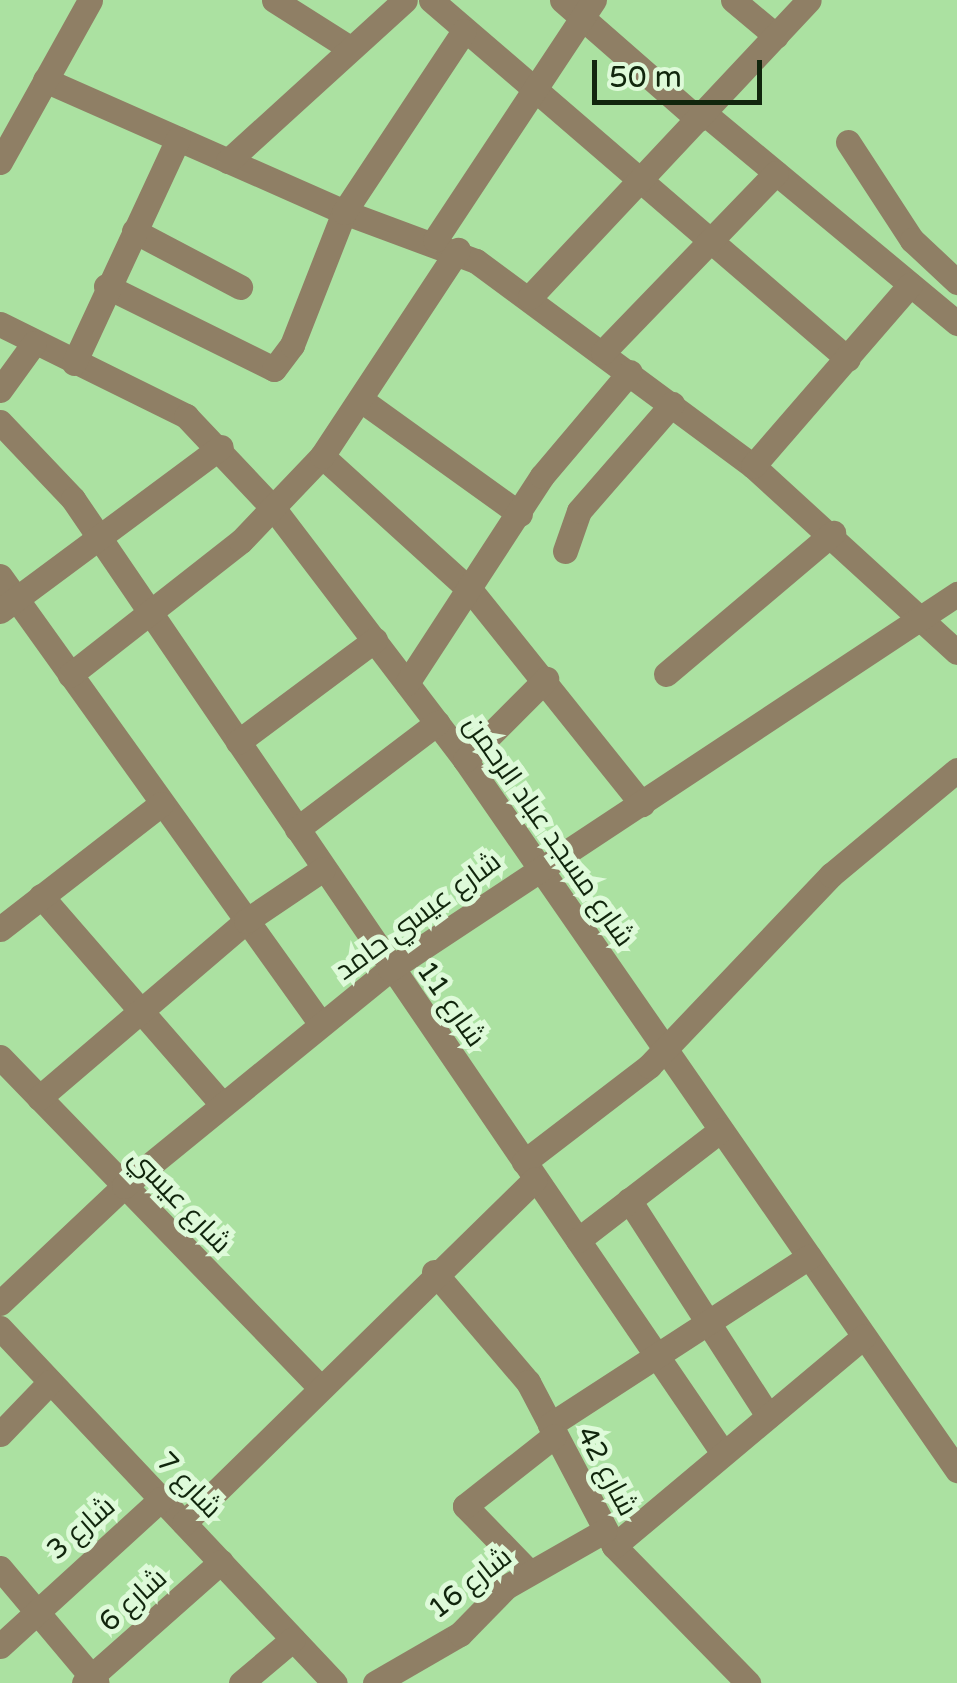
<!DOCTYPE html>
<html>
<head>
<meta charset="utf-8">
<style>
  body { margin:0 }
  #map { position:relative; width:957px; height:1683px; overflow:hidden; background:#abe1a1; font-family:"Varela Round",Cairo,sans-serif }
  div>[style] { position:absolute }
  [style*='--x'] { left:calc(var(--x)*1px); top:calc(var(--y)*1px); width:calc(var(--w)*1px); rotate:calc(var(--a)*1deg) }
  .minor>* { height:25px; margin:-12.5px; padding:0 12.5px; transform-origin:12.5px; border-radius:12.5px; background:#8f7f65 }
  span { translate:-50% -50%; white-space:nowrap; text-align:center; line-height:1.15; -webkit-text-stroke:10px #defad9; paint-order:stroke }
  .street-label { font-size:28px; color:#11260d }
  .scale { position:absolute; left:592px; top:60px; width:170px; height:45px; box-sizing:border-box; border:5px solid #11260d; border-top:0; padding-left:12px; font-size:30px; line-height:35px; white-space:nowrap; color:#11260d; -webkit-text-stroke:8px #defad9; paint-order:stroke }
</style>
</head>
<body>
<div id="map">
  <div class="minor">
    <div style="--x:274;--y:0;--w:88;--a:32.4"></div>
    <div style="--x:431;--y:0;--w:550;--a:40.73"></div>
    <div style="--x:562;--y:0;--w:181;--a:41.2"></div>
    <div style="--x:733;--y:0;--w:56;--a:39.9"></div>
    <div style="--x:45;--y:80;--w:327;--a:23.8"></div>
    <div style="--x:344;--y:212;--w:141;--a:20.4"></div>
    <div style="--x:476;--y:261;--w:345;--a:36.5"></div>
    <div style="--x:753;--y:466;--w:276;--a:42.4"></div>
    <div style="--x:704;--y:113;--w:329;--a:39.7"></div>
    <div style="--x:848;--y:142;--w:117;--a:56.9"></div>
    <div style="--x:912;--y:240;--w:62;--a:43"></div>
    <div style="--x:228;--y:161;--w:239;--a:-42.3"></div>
    <div style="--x:0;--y:162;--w:185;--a:-60.9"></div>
    <div style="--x:134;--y:231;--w:120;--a:27.8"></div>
    <div style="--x:435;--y:240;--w:288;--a:-56.5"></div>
    <div style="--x:106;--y:286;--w:187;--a:26.3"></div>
    <div style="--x:274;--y:369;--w:30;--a:-53"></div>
    <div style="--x:292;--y:345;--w:143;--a:-68.6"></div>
    <div style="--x:344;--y:212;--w:217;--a:-56.5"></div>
    <div style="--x:530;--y:297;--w:407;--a:-46.8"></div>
    <div style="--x:0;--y:324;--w:208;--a:26.3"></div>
    <div style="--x:186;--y:416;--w:128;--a:46.6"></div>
    <div style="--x:274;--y:509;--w:315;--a:52.7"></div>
    <div style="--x:465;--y:760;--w:864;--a:55.28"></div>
    <div style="--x:603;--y:352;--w:249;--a:-46"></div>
    <div style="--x:74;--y:363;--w:247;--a:-65.1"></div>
    <div style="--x:0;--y:390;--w:58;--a:-54.1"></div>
    <div style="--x:364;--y:402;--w:192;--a:35.7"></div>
    <div style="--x:0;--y:422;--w:106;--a:46.5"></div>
    <div style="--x:73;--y:499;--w:1154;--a:55.73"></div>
    <div style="--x:322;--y:456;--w:202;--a:42.2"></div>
    <div style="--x:472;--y:592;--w:272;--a:51.3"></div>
    <div style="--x:753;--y:466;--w:240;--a:-49.1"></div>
    <div style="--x:565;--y:551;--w:42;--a:-70.7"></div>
    <div style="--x:579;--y:511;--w:142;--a:-49"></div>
    <div style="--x:0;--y:576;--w:551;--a:54.38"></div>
    <div style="--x:0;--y:611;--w:275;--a:-36.6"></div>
    <div style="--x:666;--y:674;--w:219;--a:-40.2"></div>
    <div style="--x:70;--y:675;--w:217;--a:-38.1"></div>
    <div style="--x:241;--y:541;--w:117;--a:-46.4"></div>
    <div style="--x:322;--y:456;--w:247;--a:-56.6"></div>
    <div style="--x:407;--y:683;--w:247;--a:-56.9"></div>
    <div style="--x:542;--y:476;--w:136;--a:-49.8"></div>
    <div style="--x:238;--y:742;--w:171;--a:-36.7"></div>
    <div style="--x:465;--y:760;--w:115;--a:-45"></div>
    <div style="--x:297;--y:829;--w:176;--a:-37.1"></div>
    <div style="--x:41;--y:896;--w:276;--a:49"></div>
    <div style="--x:0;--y:929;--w:204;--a:-37.8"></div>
    <div style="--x:0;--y:1057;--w:457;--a:45.9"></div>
    <div style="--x:39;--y:1098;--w:272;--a:-40.5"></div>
    <div style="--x:246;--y:921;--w:93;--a:-34"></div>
    <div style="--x:524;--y:1162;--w:158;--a:-37.5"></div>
    <div style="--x:649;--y:1066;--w:264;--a:-46.4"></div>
    <div style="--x:831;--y:875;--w:164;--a:-39.8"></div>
    <div style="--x:629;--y:1200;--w:257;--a:57.2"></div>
    <div style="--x:578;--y:1240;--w:180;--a:-37.6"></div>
    <div style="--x:434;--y:1272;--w:145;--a:49.5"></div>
    <div style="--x:528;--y:1382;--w:185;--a:62.3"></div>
    <div style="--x:614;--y:1546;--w:192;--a:45.6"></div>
    <div style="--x:0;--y:1303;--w:170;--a:-43.3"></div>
    <div style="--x:124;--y:1186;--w:343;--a:-39.2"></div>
    <div style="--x:390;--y:969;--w:680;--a:-33.48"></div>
    <div style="--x:0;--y:1328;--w:488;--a:46.7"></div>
    <div style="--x:550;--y:1425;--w:309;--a:-33"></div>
    <div style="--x:0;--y:1434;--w:72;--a:-46.1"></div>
    <div style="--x:184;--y:1523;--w:491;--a:-44.4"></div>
    <div style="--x:614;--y:1546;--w:326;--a:-40"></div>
    <div style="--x:0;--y:1568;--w:150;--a:49.9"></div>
    <div style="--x:529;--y:1572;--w:92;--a:-134.1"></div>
    <div style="--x:465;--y:1506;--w:113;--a:-38.2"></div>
    <div style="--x:0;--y:1646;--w:218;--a:-42.4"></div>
    <div style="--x:84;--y:1683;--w:183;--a:-41.5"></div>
    <div style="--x:241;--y:1683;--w:68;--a:-40.2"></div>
    <div style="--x:375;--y:1683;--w:98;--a:-30"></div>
    <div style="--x:460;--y:1634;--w:66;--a:-45.6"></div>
    <div style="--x:506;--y:1587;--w:113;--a:-29.7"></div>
  </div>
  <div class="street-label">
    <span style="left:549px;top:831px;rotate:55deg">شارع مسجد عباد الرحمن</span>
    <span style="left:418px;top:916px;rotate:-36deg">شارع عيسي حامد</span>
    <span style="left:451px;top:1004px;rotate:55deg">شارع 11</span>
    <span style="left:180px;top:1201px;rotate:46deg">شارع عيسي</span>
    <span style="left:607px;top:1471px;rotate:62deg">شارع 42</span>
    <span style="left:189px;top:1485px;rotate:46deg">شارع 7</span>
    <span style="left:81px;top:1528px;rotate:-41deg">شارع 3</span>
    <span style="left:470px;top:1583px;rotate:-38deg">شارع 16</span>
    <span style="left:133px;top:1600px;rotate:-42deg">شارع 6</span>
  </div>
  <div class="scale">50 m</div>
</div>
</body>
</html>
